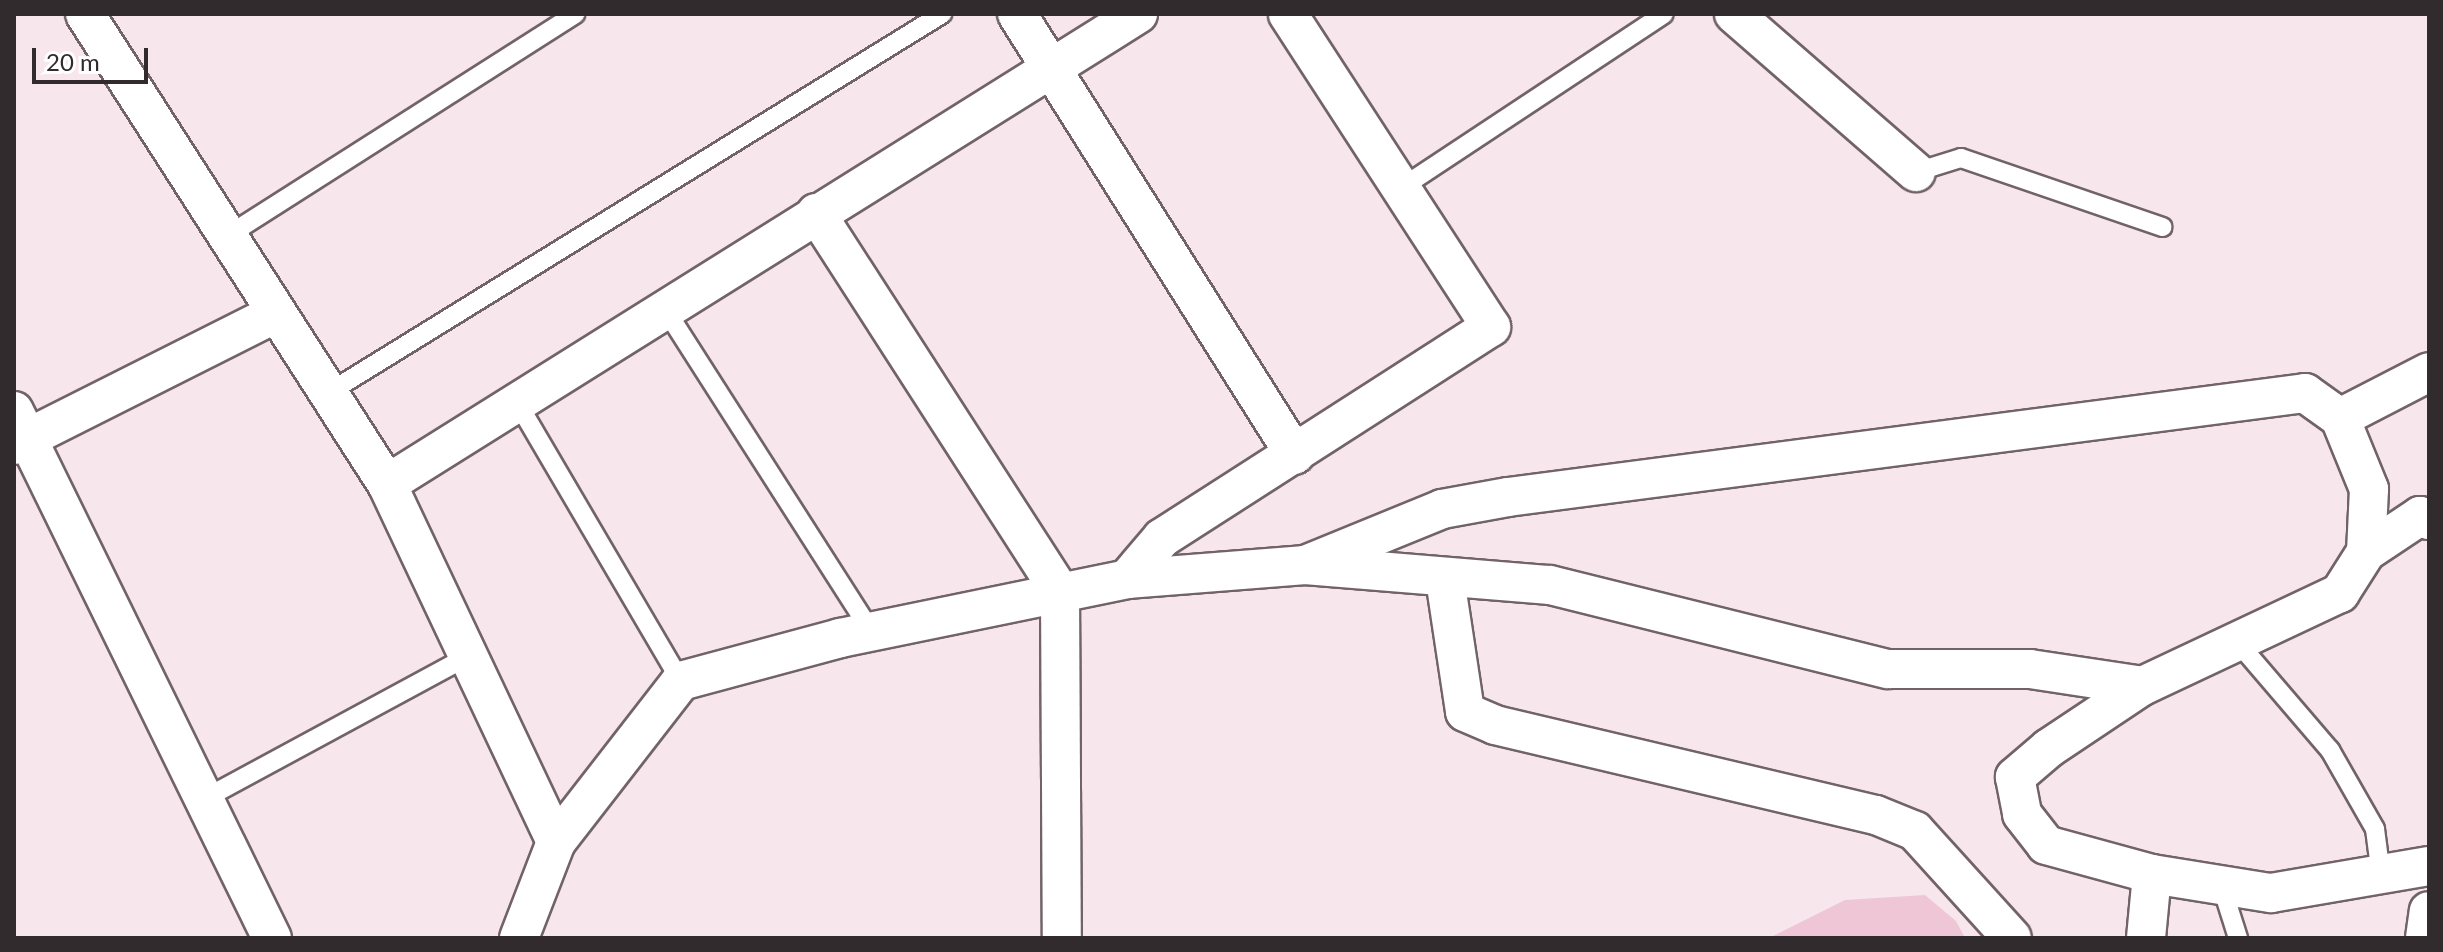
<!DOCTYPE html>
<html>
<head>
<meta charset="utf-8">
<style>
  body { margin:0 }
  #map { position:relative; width:2443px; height:952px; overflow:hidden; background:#f7e7ed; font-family:Lato,sans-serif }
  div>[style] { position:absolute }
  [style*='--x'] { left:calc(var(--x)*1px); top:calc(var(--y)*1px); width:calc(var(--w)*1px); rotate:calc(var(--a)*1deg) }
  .green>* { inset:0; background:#efc6d6 }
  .roads { filter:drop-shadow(2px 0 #716369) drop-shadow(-2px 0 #716369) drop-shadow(0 2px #716369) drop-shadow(0 -2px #716369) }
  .lane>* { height:18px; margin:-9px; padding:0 9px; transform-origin:9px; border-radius:9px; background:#fff }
  .street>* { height:38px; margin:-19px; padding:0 19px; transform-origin:19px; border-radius:19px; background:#fff }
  span { translate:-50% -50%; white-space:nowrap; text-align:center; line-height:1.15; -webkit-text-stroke:6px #fff; paint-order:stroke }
  .frame { position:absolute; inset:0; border:16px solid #312b2d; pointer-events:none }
  .scale { position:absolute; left:32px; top:48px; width:116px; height:36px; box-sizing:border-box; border:4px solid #312b2d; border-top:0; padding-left:10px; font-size:24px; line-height:28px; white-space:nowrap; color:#312b2d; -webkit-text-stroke:6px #fff; paint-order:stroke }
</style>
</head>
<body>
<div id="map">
  <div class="green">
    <div style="clip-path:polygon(1925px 895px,1956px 921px,1965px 938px,1769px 938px,1845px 900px)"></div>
  </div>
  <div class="roads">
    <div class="lane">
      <div style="--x:1916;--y:172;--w:47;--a:-17.3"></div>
      <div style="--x:1961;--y:158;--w:213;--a:18.9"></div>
      <div style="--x:1401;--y:188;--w:315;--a:-33.5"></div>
      <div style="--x:227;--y:236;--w:413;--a:-32.5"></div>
      <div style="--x:665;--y:309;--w:382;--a:57.4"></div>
      <div style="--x:328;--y:393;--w:722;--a:-31.69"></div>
      <div style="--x:517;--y:402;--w:324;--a:59.6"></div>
      <div style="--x:2239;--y:644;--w:140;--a:49.4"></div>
      <div style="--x:2330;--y:750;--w:91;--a:60.3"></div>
      <div style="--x:2375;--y:829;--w:46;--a:82.6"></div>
      <div style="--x:204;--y:799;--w:300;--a:-28.4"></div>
      <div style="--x:2221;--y:884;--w:57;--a:72.5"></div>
    </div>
    <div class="street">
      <div style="--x:85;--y:14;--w:559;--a:57.28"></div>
      <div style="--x:387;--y:484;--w:396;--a:64.7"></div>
      <div style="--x:1017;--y:14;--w:521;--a:57.77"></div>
      <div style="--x:1734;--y:14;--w:241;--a:41"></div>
      <div style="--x:816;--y:213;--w:451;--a:57.2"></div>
      <div style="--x:1060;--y:592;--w:346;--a:89.7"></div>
      <div style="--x:14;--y:411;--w:587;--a:63.92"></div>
      <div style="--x:2340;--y:418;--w:100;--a:-27.3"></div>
      <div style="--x:14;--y:445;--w:294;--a:-26.7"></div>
      <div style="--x:387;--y:484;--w:886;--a:-32.04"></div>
      <div style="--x:2366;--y:552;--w:65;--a:-33.7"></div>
      <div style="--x:2420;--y:516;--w:10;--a:24"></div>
      <div style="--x:1305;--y:565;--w:148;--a:-22.2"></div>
      <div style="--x:1442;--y:509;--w:67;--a:-10.3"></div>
      <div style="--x:1508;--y:497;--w:804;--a:-7.43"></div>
      <div style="--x:2305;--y:393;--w:43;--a:35.5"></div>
      <div style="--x:2340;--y:418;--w:77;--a:67.8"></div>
      <div style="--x:2369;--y:489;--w:63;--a:92.7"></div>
      <div style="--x:2366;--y:552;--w:49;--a:122.4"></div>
      <div style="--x:2340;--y:593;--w:219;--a:154.8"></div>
      <div style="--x:2142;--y:686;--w:112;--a:146.3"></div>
      <div style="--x:2049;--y:748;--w:45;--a:139.5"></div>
      <div style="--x:2015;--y:777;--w:38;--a:79"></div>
      <div style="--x:2022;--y:814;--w:39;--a:52"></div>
      <div style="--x:2046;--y:845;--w:110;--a:15.3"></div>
      <div style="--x:2152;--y:874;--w:121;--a:9.1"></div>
      <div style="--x:2271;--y:893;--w:160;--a:-9.7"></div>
      <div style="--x:1127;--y:579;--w:54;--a:-49.5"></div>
      <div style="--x:1162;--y:538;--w:391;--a:-32.7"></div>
      <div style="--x:1491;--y:327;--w:373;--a:-123"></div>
      <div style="--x:1445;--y:579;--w:134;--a:81.4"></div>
      <div style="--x:1465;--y:712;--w:33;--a:23"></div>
      <div style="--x:1495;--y:725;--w:391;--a:13.3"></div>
      <div style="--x:1876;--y:815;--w:42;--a:22.3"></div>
      <div style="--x:1915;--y:831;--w:144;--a:47.8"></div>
      <div style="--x:519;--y:938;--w:103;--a:-68.9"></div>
      <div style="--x:556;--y:842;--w:204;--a:-52.2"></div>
      <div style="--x:681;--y:681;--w:165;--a:-15.1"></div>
      <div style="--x:840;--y:638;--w:293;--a:-11.6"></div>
      <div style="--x:1127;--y:579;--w:179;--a:-4.5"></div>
      <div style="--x:1305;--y:565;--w:246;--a:4.7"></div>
      <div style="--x:1550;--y:585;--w:348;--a:14"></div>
      <div style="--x:1888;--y:669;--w:142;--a:0"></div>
      <div style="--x:2030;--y:669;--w:113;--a:8.6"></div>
      <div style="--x:2146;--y:938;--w:64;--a:-84.6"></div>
      <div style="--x:2425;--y:938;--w:27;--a:-82"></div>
    </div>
  </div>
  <div class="frame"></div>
  <div class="scale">20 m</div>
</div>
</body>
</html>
